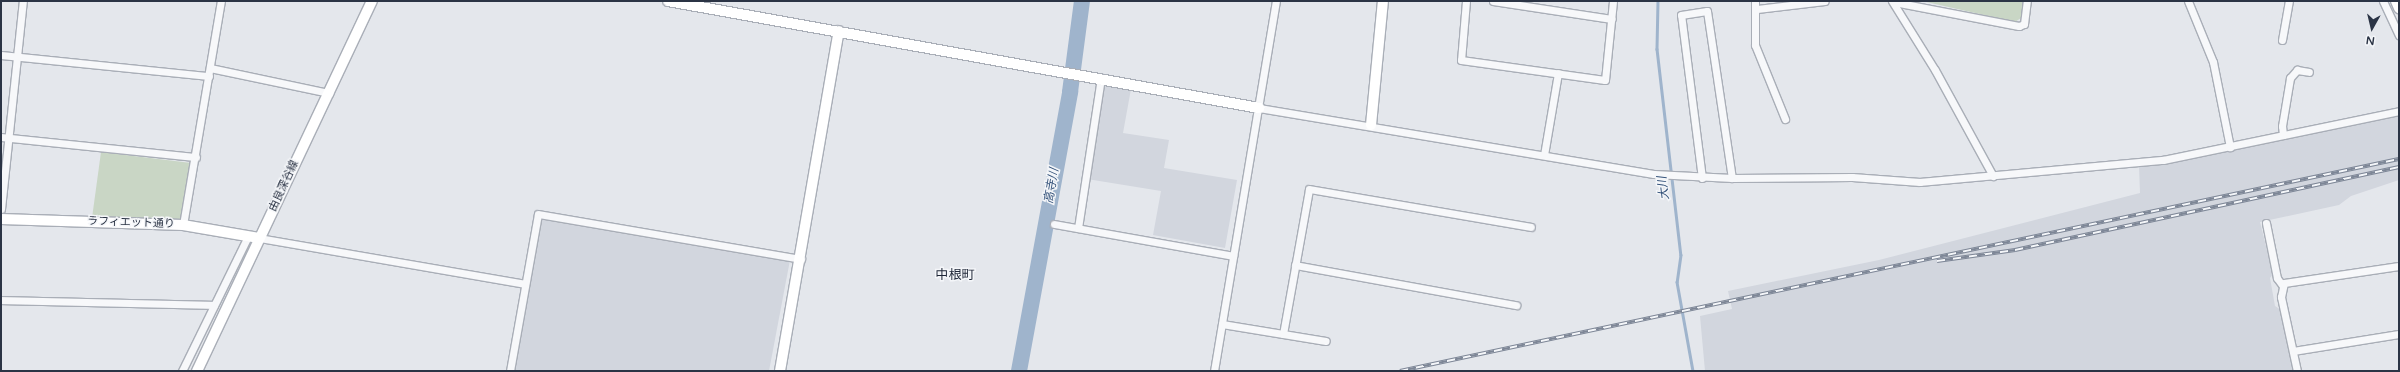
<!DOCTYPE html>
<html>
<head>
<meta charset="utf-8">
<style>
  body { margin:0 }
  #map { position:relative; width:2400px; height:372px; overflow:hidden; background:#e4e7ec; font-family:"Varela Round","Noto Sans JP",sans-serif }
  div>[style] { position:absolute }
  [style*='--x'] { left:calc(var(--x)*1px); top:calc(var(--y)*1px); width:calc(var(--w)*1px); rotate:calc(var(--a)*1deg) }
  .built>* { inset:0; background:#d2d6de }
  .green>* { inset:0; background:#c9d6c5 }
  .stream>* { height:2.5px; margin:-1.25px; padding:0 1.25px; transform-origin:1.25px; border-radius:1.25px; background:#9fb4cc }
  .river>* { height:16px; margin:-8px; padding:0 8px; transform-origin:8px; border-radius:8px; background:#9fb4cc }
  .roads { filter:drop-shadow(1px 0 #a9aeb7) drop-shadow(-1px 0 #a9aeb7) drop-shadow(0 1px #a9aeb7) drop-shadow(0 -1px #a9aeb7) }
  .street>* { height:7px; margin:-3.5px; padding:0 3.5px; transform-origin:3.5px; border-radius:3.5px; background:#f7f8fa }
  .secondary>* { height:10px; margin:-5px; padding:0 5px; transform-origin:5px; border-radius:5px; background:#fff }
  .rail>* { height:4px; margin-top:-2px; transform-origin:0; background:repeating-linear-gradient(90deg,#f4f6f9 0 8px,#7d8696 0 16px); box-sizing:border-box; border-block:1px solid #7d8696 }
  span { translate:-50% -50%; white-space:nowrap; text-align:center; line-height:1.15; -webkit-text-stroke:3px #f4f6f9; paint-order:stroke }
  .street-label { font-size:11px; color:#2b3445 }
  .water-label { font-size:12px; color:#34527a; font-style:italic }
  .quarter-label { font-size:13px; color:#1d2536 }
  .frame { position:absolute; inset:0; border:2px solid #2b3445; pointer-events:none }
  .north { position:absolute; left:2352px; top:8px; width:40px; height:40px; -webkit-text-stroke:3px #f4f6f9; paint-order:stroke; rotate:188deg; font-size:11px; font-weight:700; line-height:16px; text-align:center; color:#2b3445 }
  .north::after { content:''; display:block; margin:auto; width:14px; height:18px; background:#2b3445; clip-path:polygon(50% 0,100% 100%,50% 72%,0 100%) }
</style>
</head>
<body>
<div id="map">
  <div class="built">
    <div style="clip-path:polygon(1104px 84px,1131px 89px,1123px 133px,1169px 140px,1164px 168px,1237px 180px,1225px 248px,1153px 235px,1161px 191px,1087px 179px)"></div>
    <div style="clip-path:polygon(2399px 115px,2399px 180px,2351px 196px,2339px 205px,2260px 222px,2273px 274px,2270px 278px,2275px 306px,2281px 310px,2294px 371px,1705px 371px,1700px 316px,1732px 309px,1728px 291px,1879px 260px,2140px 193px,2139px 166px)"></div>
    <div style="clip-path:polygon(541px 216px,790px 260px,769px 371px,513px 371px)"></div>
  </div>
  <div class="green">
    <div style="clip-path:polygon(1922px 1px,2024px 1px,2021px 18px,2015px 22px)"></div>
    <div style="clip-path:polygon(101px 152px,191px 163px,180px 222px,92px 218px)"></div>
  </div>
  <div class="stream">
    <div style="--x:1658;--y:1;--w:48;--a:91.2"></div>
    <div style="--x:1657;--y:49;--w:207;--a:83.4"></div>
    <div style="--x:1681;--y:255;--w:27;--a:98"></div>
    <div style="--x:1677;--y:282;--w:90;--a:79.8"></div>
  </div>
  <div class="river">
    <div style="--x:1019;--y:371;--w:284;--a:-79.6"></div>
    <div style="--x:1070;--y:92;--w:92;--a:-82.5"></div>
  </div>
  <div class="roads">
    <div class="street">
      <div style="--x:1466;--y:1;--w:59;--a:94.8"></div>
      <div style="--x:1461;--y:60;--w:145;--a:7.9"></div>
      <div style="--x:1605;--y:80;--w:79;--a:-84.2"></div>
      <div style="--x:1493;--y:1;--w:120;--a:8.6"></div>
      <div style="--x:1755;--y:1;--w:44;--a:90"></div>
      <div style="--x:1755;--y:45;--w:80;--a:67.9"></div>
      <div style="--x:1892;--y:1;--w:81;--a:58.1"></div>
      <div style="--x:1935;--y:70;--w:121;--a:61.3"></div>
      <div style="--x:2188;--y:1;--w:66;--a:67.7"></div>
      <div style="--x:2213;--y:62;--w:87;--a:78.7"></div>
      <div style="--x:2383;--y:1;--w:38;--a:65"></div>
      <div style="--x:1894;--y:2;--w:127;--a:10.9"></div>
      <div style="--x:2019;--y:26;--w:5;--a:-22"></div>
      <div style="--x:2024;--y:24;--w:23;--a:-83"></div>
      <div style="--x:1757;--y:9;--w:68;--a:-6.7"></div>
      <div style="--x:2282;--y:40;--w:40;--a:-80"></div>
      <div style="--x:1;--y:55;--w:209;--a:5.8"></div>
      <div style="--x:210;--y:68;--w:122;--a:11.9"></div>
      <div style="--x:1259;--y:108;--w:400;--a:9.5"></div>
      <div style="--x:1654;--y:174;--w:78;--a:2.9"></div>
      <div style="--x:1732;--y:178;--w:120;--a:-0.5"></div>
      <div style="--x:1852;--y:177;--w:68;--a:4.2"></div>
      <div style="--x:1920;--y:182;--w:244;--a:-5.2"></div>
      <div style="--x:2163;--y:160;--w:241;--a:-11.7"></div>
      <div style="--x:2283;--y:135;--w:9;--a:-96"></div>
      <div style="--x:2282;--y:126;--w:49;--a:-80.5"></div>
      <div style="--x:2290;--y:78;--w:11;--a:-49"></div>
      <div style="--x:2297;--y:70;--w:12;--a:9"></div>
      <div style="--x:1;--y:137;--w:196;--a:5.9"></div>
      <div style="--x:1544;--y:155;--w:83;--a:-80.3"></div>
      <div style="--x:1702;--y:178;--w:164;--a:-97.3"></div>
      <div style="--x:1681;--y:15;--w:26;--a:-9"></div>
      <div style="--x:1707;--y:11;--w:169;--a:81.5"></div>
      <div style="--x:1;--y:209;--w:209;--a:-84"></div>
      <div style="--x:2266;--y:223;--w:56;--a:78.7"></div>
      <div style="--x:2277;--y:278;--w:9;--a:54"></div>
      <div style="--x:1054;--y:224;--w:182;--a:10.1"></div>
      <div style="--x:183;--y:225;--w:227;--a:-80.4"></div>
      <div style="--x:1078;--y:228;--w:152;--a:-81.3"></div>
      <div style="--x:259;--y:238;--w:270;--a:9.8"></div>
      <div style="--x:1295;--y:265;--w:225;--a:10.3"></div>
      <div style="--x:1;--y:300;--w:213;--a:1.3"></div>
      <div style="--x:1222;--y:324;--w:105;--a:9.3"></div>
      <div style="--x:1283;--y:334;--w:147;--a:-79.8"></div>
      <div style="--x:1309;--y:189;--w:225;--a:9.7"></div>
      <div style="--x:2293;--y:351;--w:107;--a:-9.1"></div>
      <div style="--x:182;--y:371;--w:150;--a:-63.9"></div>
      <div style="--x:510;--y:371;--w:159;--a:-79.9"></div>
      <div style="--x:538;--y:214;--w:267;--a:9.7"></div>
      <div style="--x:1214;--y:371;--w:375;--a:-80.5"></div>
      <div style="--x:2297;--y:371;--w:76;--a:-102.2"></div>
      <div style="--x:2281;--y:297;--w:14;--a:-78"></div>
      <div style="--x:2284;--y:283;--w:116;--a:-8.4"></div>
    </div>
    <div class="secondary">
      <div style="--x:668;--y:1;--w:601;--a:10.26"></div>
      <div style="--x:2396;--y:1;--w:8;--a:67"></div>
      <div style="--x:1371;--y:125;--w:125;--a:-84.5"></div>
      <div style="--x:1;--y:219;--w:182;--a:1.9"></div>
      <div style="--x:183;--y:225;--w:77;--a:9.7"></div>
      <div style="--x:197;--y:371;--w:409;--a:-64.7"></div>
      <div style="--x:780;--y:371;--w:345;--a:-80.2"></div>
    </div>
  </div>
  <div class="rail">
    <div style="--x:1937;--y:261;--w:79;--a:-8"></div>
    <div style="--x:2015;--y:250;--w:393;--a:-12.2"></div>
    <div style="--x:1400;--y:371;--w:1021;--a:-11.98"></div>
  </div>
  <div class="street-label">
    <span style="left:284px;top:186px;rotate:-65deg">由良深谷線</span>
    <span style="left:131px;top:223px;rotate:2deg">ラフィエット通り</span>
  </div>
  <div class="water-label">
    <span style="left:1052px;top:186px;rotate:-80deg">高寺川</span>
    <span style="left:1664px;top:188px;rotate:-97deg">大川</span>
  </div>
  <div class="quarter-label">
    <span style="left:955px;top:275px">中根町</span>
  </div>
  <div class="frame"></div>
  <div class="north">N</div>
</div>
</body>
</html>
